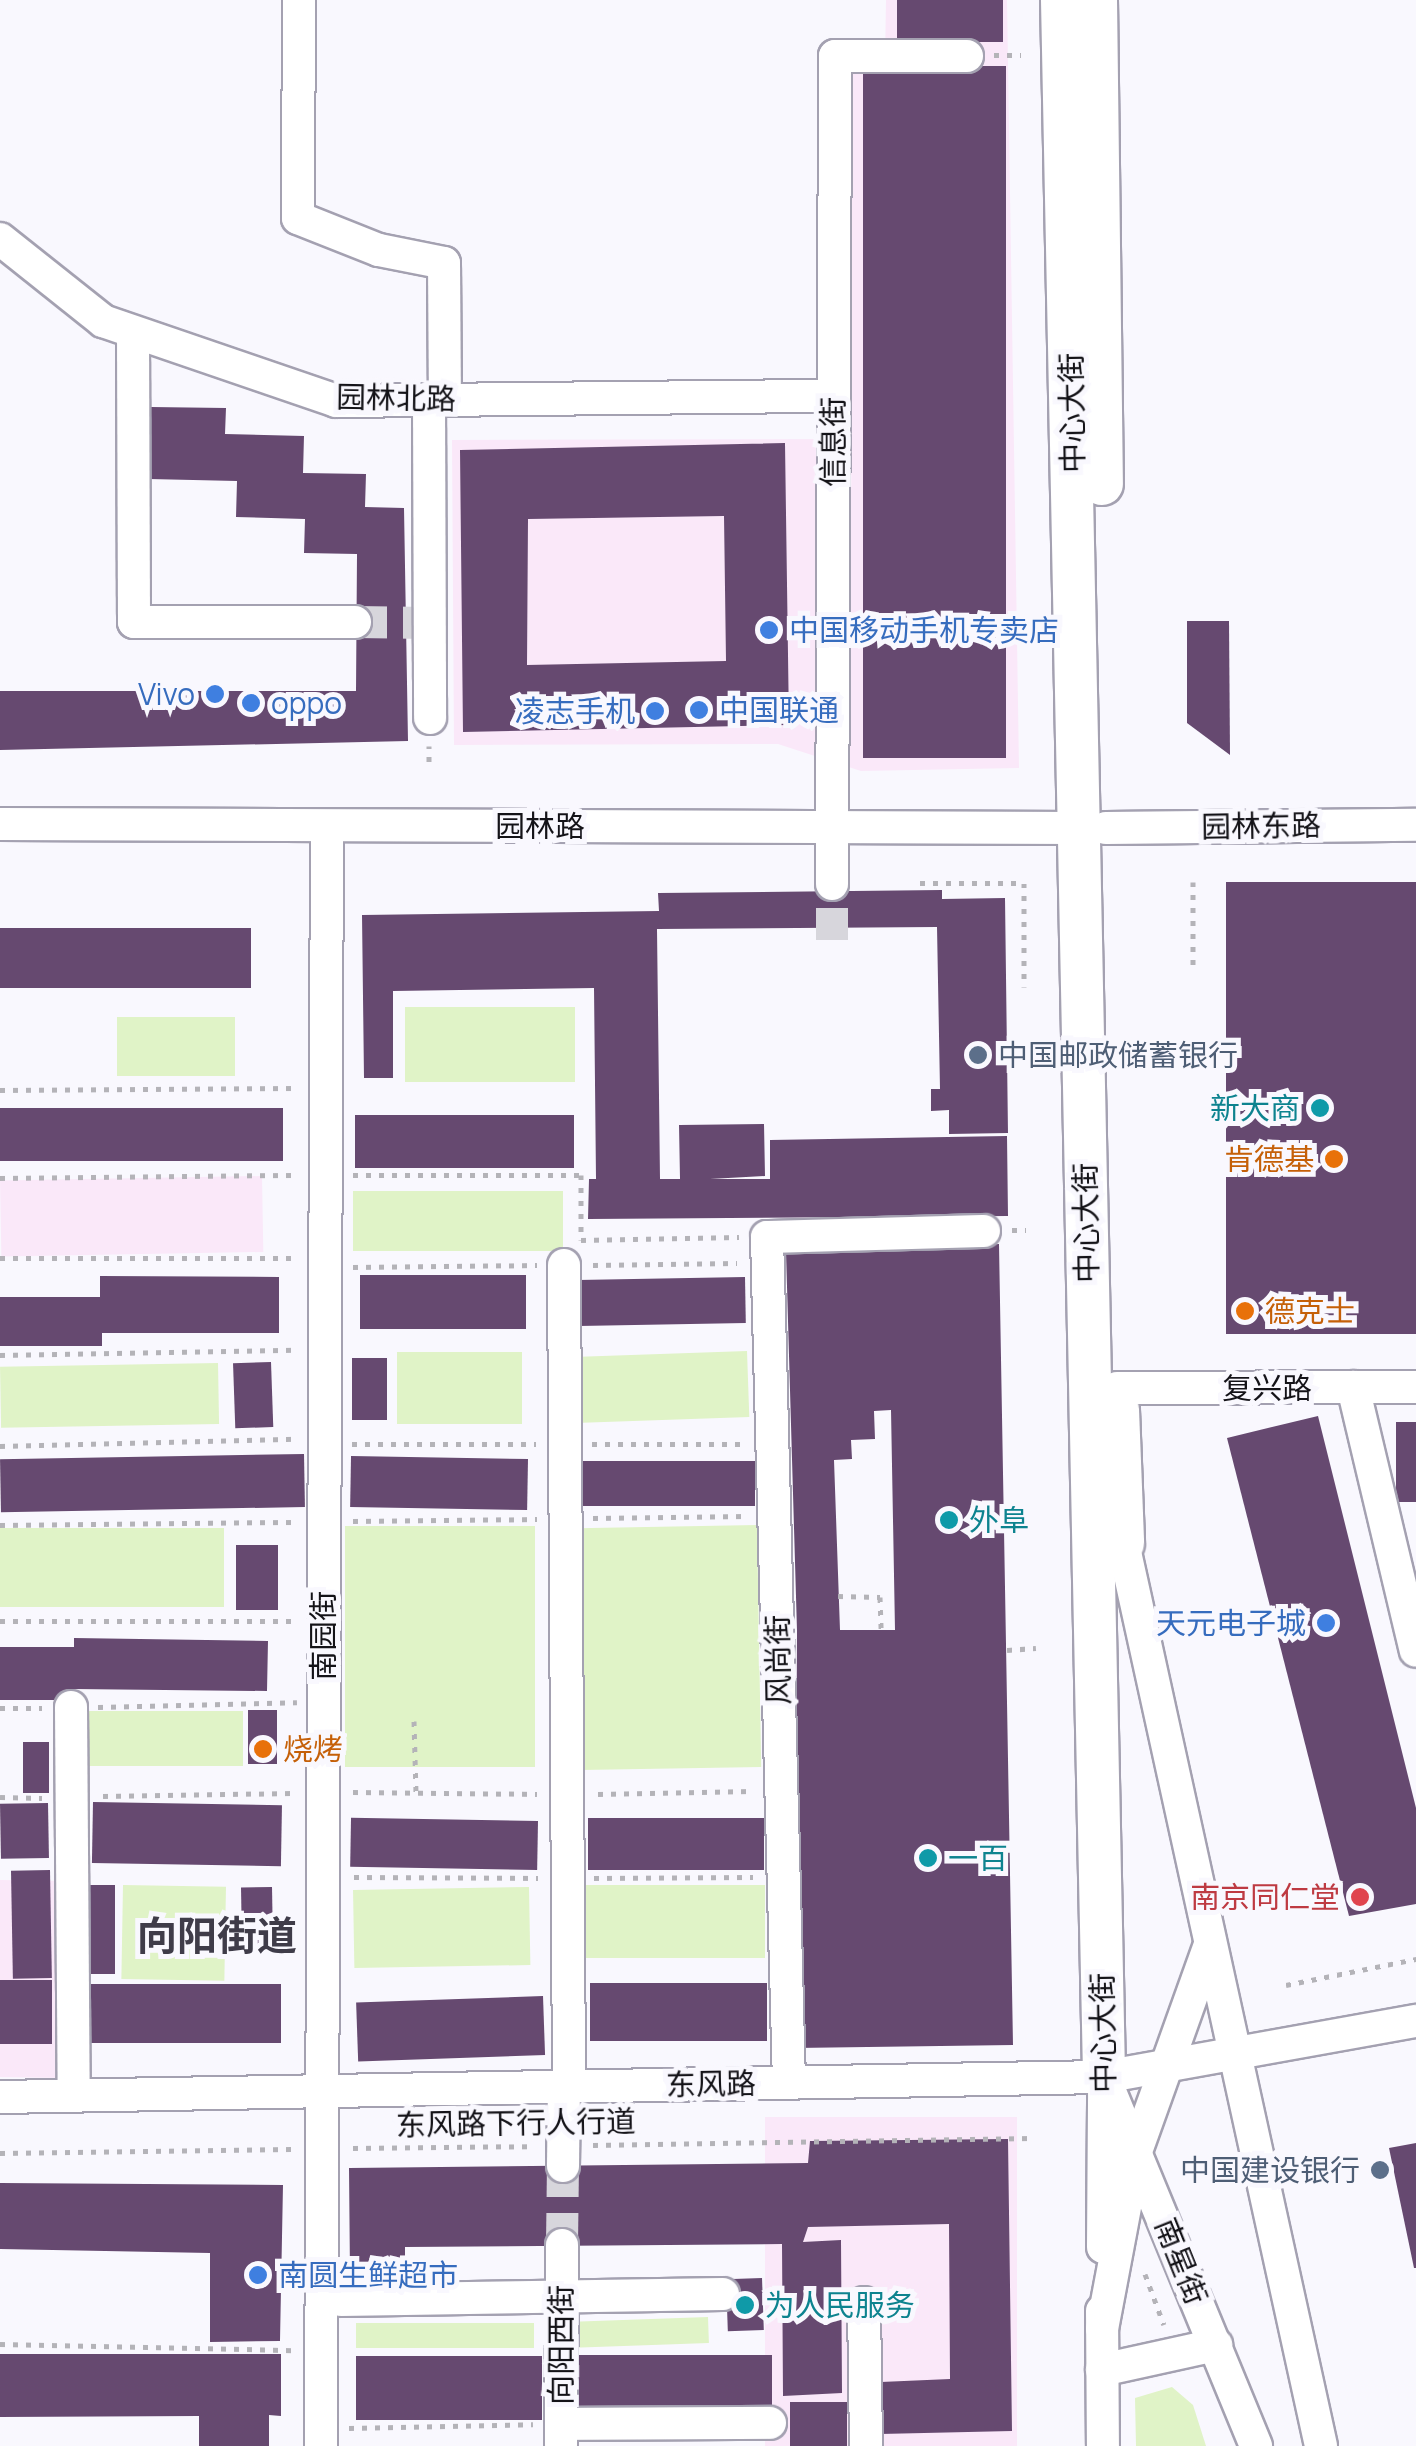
<!DOCTYPE html>
<html>
<head>
<meta charset="utf-8">
<style>
  body { margin:0 }
  #map { position:relative; width:1416px; height:2446px; overflow:hidden; background:#f9f8fe; font-family:Manrope,"Noto Sans SC",sans-serif }
  div>[style] { position:absolute }
  [style*='--x'] { left:calc(var(--x)*1px); top:calc(var(--y)*1px); width:calc(var(--w)*1px); rotate:calc(var(--a)*1deg) }
  .commercial>* { inset:0; background:#fae8f9; transform-origin:0 0 }
  .green>* { inset:0; background:#e0f3c7; transform-origin:0 0 }
  .building>* { inset:0; background:#664970; transform-origin:0 0 }
  .minor-tunnel>* { height:32px; margin-top:-16px; transform-origin:0; background:repeating-linear-gradient(90deg,#d7d6dc 0 32px,transparent 0 48px) }
  .path>* { height:5px; margin-top:-2.5px; transform-origin:0; background:repeating-linear-gradient(90deg,#b4b3b8 0 5px,transparent 0 13px) }
  .roads { filter:drop-shadow(2px 0 #a4a1b1) drop-shadow(-2px 0 #a4a1b1) drop-shadow(0 2px #a4a1b1) drop-shadow(0 -2px #a4a1b1) }
  .minor>* { height:32px; margin:-16px; padding:0 16px; transform-origin:16px; border-radius:16px; background:#fff }
  .major>* { height:42px; margin:-21px; padding:0 21px; transform-origin:21px; border-radius:21px; background:#fff }
  .dots>* { width:28px; height:28px; translate:-50% -50%; box-sizing:border-box; border:5px solid #f9f8fe; border-radius:50% }
  span { translate:-50% -50%; white-space:nowrap; text-align:center; line-height:1.15; -webkit-text-stroke:10px #f9f8fe; paint-order:stroke }
  .street-label { font-size:30px; color:#141318 }
  .shop-label { font-size:30px; color:#366cbe }
  .left { translate:0 -50%; text-align:left }
  .right { translate:-100% -50%; text-align:right }
  .service-label { font-size:30px; color:#4e5e75 }
  .culture-label { font-size:30px; color:#0d838f }
  .food-label { font-size:30px; color:#c56008 }
  .health-label { font-size:30px; color:#be3a42 }
  .district-label { font-size:40px; color:#3f3c49; font-weight:700 }
</style>
</head>
<body>
<div id="map">
  <div class="commercial">
    <div style="clip-path:polygon(886px 0,1007px 0,1019px 768px,861px 771px,778px 744px,454px 745px,452px 440px,845px 439px,850px 59px,885px 59px)"></div>
    <div style="left:262px;top:1176px;width:76px;height:262px;rotate:89deg"></div>
    <div style="left:64px;top:1881px;width:197px;height:64px;rotate:91deg"></div>
    <div style="left:1017px;top:2117px;width:329px;height:252px;rotate:90deg"></div>
  </div>
  <div class="green">
    <div style="left:575px;top:1007px;width:75px;height:170px;rotate:90deg"></div>
    <div style="left:117px;top:1017px;width:118px;height:59px"></div>
    <div style="left:353px;top:1191px;width:210px;height:60px"></div>
    <div style="left:747px;top:1351px;width:66px;height:174px;rotate:88deg"></div>
    <div style="left:522px;top:1352px;width:72px;height:125px;rotate:90deg"></div>
    <div style="left:218px;top:1363px;width:61px;height:218px;rotate:89deg"></div>
    <div style="left:757px;top:1525px;width:242px;height:180px;rotate:89deg"></div>
    <div style="left:535px;top:1526px;width:241px;height:190px;rotate:90deg"></div>
    <div style="left:0;top:1528px;width:224px;height:79px"></div>
    <div style="left:78px;top:1711px;width:165px;height:55px"></div>
    <div style="left:123px;top:1885px;width:103px;height:94px;rotate:1deg"></div>
    <div style="left:765px;top:1885px;width:73px;height:182px;rotate:90deg"></div>
    <div style="left:529px;top:1887px;width:78px;height:176px;rotate:89deg"></div>
    <div style="left:708px;top:2317px;width:26px;height:135px;rotate:88deg"></div>
    <div style="left:534px;top:2323px;width:25px;height:178px;rotate:90deg"></div>
    <div style="clip-path:polygon(1172px 2387px,1193px 2405px,1206px 2446px,1136px 2446px,1135px 2398px)"></div>
  </div>
  <div class="building">
    <div style="left:897px;top:0;width:106px;height:42px"></div>
    <div style="left:1006px;top:66px;width:692px;height:143px;rotate:90deg"></div>
    <div style="clip-path:polygon(151px 407px,226px 408px,225px 434px,304px 436px,303px 473px,366px 474px,365px 507px,404px 508px,408px 741px,0 750px,0 691px,356px 691px,357px 554px,304px 553px,305px 519px,236px 517px,237px 481px,149px 479px)"></div>
    <div style="clip-path:polygon(evenodd,785px 443px,789px 725px,463px 732px,460px 450px,785px 443px,724px 516px,726px 661px,527px 665px,528px 519px,724px 516px)"></div>
    <div style="clip-path:polygon(1187px 621px,1229px 621px,1230px 755px,1187px 723px)"></div>
    <div style="left:1226px;top:882px;width:190px;height:452px"></div>
    <div style="clip-path:polygon(942px 890px,942px 899px,1005px 898px,1008px 1133px,949px 1134px,949px 1110px,931px 1111px,931px 1089px,940px 1089px,937px 927px,657px 929px,660px 1179px,680px 1179px,679px 1125px,764px 1124px,765px 1176px,710px 1179px,770px 1179px,770px 1140px,1007px 1136px,1008px 1216px,588px 1219px,589px 1179px,596px 1179px,594px 988px,393px 991px,393px 1078px,364px 1078px,362px 915px,659px 911px,658px 893px)"></div>
    <div style="left:251px;top:928px;width:60px;height:251px;rotate:90deg"></div>
    <div style="left:0;top:1108px;width:283px;height:53px"></div>
    <div style="left:355px;top:1115px;width:219px;height:53px"></div>
    <div style="clip-path:polygon(evenodd,999px 1244px,1013px 2045px,795px 2048px,797px 1631px,786px 1252px,999px 1244px,891px 1410px,895px 1630px,840px 1630px,834px 1460px,852px 1459px,851px 1440px,875px 1439px,874px 1411px,891px 1410px)"></div>
    <div style="left:360px;top:1275px;width:166px;height:54px"></div>
    <div style="clip-path:polygon(100px 1276px,279px 1277px,279px 1333px,102px 1333px,102px 1346px,0 1346px,0 1297px,100px 1297px)"></div>
    <div style="left:745px;top:1277px;width:46px;height:167px;rotate:89deg"></div>
    <div style="left:352px;top:1358px;width:35px;height:62px"></div>
    <div style="left:271px;top:1362px;width:65px;height:38px;rotate:88deg"></div>
    <div style="clip-path:polygon(1318px 1416px,1416px 1808px,1416px 1904px,1349px 1916px,1227px 1438px)"></div>
    <div style="left:1396px;top:1422px;width:20px;height:80px"></div>
    <div style="left:304px;top:1454px;width:53px;height:304px;rotate:89deg"></div>
    <div style="left:528px;top:1459px;width:51px;height:177px;rotate:91deg"></div>
    <div style="left:755px;top:1461px;width:45px;height:185px;rotate:90deg"></div>
    <div style="left:236px;top:1545px;width:42px;height:65px"></div>
    <div style="clip-path:polygon(74px 1638px,268px 1641px,267px 1691px,73px 1689px,73px 1700px,0 1700px,0 1647px,74px 1647px)"></div>
    <div style="left:248px;top:1710px;width:29px;height:54px"></div>
    <div style="left:23px;top:1742px;width:26px;height:51px"></div>
    <div style="left:93px;top:1802px;width:189px;height:61px;rotate:1deg"></div>
    <div style="left:48px;top:1803px;width:55px;height:48px;rotate:89deg"></div>
    <div style="left:764px;top:1818px;width:52px;height:176px;rotate:90deg"></div>
    <div style="left:538px;top:1821px;width:49px;height:187px;rotate:91deg"></div>
    <div style="left:50px;top:1870px;width:108px;height:39px;rotate:89deg"></div>
    <div style="left:87px;top:1885px;width:28px;height:89px"></div>
    <div style="left:272px;top:1887px;width:62px;height:31px;rotate:89deg"></div>
    <div style="left:0;top:1980px;width:52px;height:64px"></div>
    <div style="left:767px;top:1983px;width:58px;height:177px;rotate:90deg"></div>
    <div style="left:84px;top:1984px;width:197px;height:59px"></div>
    <div style="left:543px;top:1996px;width:59px;height:187px;rotate:88deg"></div>
    <div style="clip-path:polygon(1008px 2139px,1012px 2431px,880px 2434px,881px 2382px,950px 2379px,949px 2224px,808px 2227px,803px 2242px,841px 2240px,842px 2393px,783px 2396px,782px 2244px,405px 2247px,405px 2276px,350px 2276px,349px 2168px,808px 2163px,810px 2141px)"></div>
    <div style="clip-path:polygon(1416px 2143px,1416px 2268px,1414px 2268px,1389px 2148px)"></div>
    <div style="clip-path:polygon(0 2183px,283px 2185px,280px 2341px,210px 2342px,210px 2253px,0 2249px)"></div>
    <div style="left:762px;top:2278px;width:52px;height:36px;rotate:88deg"></div>
    <div style="clip-path:polygon(0 2354px,281px 2354px,281px 2416px,269px 2415px,269px 2446px,199px 2446px,199px 2416px,0 2417px)"></div>
    <div style="left:573px;top:2355px;width:199px;height:57px"></div>
    <div style="left:356px;top:2356px;width:186px;height:64px"></div>
    <div style="left:847px;top:2402px;width:44px;height:57px;rotate:90deg"></div>
  </div>
  <div class="minor-tunnel">
    <div style="--x:355;--y:622;--w:75;--a:0.8"></div>
    <div style="--x:832;--y:940;--w:56;--a:-90"></div>
    <div style="--x:562;--y:2245;--w:79;--a:-89.3"></div>
  </div>
  <div class="path">
    <div style="--x:994;--y:55;--w:27;--a:0"></div>
    <div style="--x:429;--y:762;--w:16;--a:-90"></div>
    <div style="--x:1193;--y:882;--w:89;--a:90"></div>
    <div style="--x:920;--y:883;--w:104;--a:0"></div>
    <div style="--x:1024;--y:883;--w:104;--a:90"></div>
    <div style="--x:0;--y:1090;--w:297;--a:-0.4"></div>
    <div style="--x:353;--y:1175;--w:228;--a:0"></div>
    <div style="--x:581;--y:1175;--w:65;--a:90"></div>
    <div style="--x:0;--y:1178;--w:297;--a:-0.6"></div>
    <div style="--x:1012;--y:1230;--w:14;--a:0"></div>
    <div style="--x:581;--y:1240;--w:158;--a:-1.1"></div>
    <div style="--x:0;--y:1258;--w:297;--a:0"></div>
    <div style="--x:593;--y:1265;--w:144;--a:-0.8"></div>
    <div style="--x:353;--y:1267;--w:184;--a:-0.6"></div>
    <div style="--x:0;--y:1355;--w:296;--a:-1"></div>
    <div style="--x:352;--y:1444;--w:184;--a:0"></div>
    <div style="--x:592;--y:1444;--w:149;--a:0"></div>
    <div style="--x:0;--y:1446;--w:297;--a:-1.4"></div>
    <div style="--x:593;--y:1518;--w:154;--a:-0.7"></div>
    <div style="--x:353;--y:1521;--w:184;--a:-0.6"></div>
    <div style="--x:0;--y:1525;--w:297;--a:-0.6"></div>
    <div style="--x:838;--y:1596;--w:42;--a:1.4"></div>
    <div style="--x:880;--y:1597;--w:33;--a:88"></div>
    <div style="--x:0;--y:1621;--w:297;--a:0"></div>
    <div style="--x:1007;--y:1650;--w:29;--a:-4"></div>
    <div style="--x:98;--y:1707;--w:199;--a:-1.4"></div>
    <div style="--x:0;--y:1708;--w:42;--a:0"></div>
    <div style="--x:414;--y:1721;--w:72;--a:88.4"></div>
    <div style="--x:353;--y:1792;--w:184;--a:0.6"></div>
    <div style="--x:598;--y:1794;--w:154;--a:-1.1"></div>
    <div style="--x:103;--y:1796;--w:189;--a:-0.9"></div>
    <div style="--x:0;--y:1797;--w:42;--a:1.4"></div>
    <div style="--x:354;--y:1877;--w:184;--a:0.3"></div>
    <div style="--x:594;--y:1878;--w:159;--a:-0.4"></div>
    <div style="--x:1286;--y:1985;--w:133;--a:-11.3"></div>
    <div style="--x:593;--y:2145;--w:440;--a:-0.9"></div>
    <div style="--x:353;--y:2148;--w:179;--a:-0.6"></div>
    <div style="--x:0;--y:2153;--w:292;--a:-0.8"></div>
    <div style="--x:1145;--y:2274;--w:54;--a:69.6"></div>
    <div style="--x:0;--y:2344;--w:293;--a:1.2"></div>
    <div style="--x:349;--y:2428;--w:184;--a:-1.2"></div>
  </div>
  <div class="roads">
    <div class="minor">
      <div style="--x:299;--y:0;--w:218;--a:90.3"></div>
      <div style="--x:298;--y:218;--w:87;--a:21.6"></div>
      <div style="--x:379;--y:250;--w:66;--a:11.3"></div>
      <div style="--x:444;--y:263;--w:137;--a:89.6"></div>
      <div style="--x:0;--y:239;--w:132;--a:38.5"></div>
      <div style="--x:103;--y:321;--w:246;--a:18.9"></div>
      <div style="--x:336;--y:401;--w:498;--a:-0.6"></div>
      <div style="--x:133;--y:334;--w:288;--a:89.8"></div>
      <div style="--x:134;--y:622;--w:221;--a:0"></div>
      <div style="--x:429;--y:400;--w:318;--a:89.8"></div>
      <div style="--x:0;--y:824;--w:1081;--a:0.21"></div>
      <div style="--x:1106;--y:828;--w:310;--a:-0.6"></div>
      <div style="--x:832;--y:884;--w:828;--a:-89.79"></div>
      <div style="--x:835;--y:56;--w:132;--a:0"></div>
      <div style="--x:564;--y:1265;--w:822;--a:89.65"></div>
      <div style="--x:1353;--y:1387;--w:271;--a:76.6"></div>
      <div style="--x:1117;--y:1388;--w:299;--a:-0.2"></div>
      <div style="--x:1123;--y:1543;--w:924;--a:77.63"></div>
      <div style="--x:71;--y:1707;--w:388;--a:89.6"></div>
      <div style="--x:1104;--y:2077;--w:399;--a:67.6"></div>
      <div style="--x:789;--y:2083;--w:846;--a:-91.49"></div>
      <div style="--x:767;--y:1237;--w:217;--a:-1.6"></div>
      <div style="--x:0;--y:2097;--w:1104;--a:-1.04"></div>
      <div style="--x:1104;--y:2077;--w:317;--a:-10.2"></div>
      <div style="--x:563;--y:2166;--w:79;--a:-89.3"></div>
      <div style="--x:1103;--y:2247;--w:156;--a:-89.6"></div>
      <div style="--x:341;--y:2300;--w:382;--a:-0.9"></div>
      <div style="--x:864;--y:2303;--w:143;--a:89.2"></div>
      <div style="--x:1102;--y:2311;--w:135;--a:89.6"></div>
      <div style="--x:1102;--y:2329;--w:178;--a:-79.3"></div>
      <div style="--x:1135;--y:2154;--w:222;--a:-70.3"></div>
      <div style="--x:1102;--y:2370;--w:117;--a:-12.4"></div>
      <div style="--x:561;--y:2424;--w:209;--a:-0.3"></div>
      <div style="--x:561;--y:2445;--w:200;--a:-89.7"></div>
      <div style="--x:321;--y:2446;--w:1620;--a:-89.79"></div>
    </div>
    <div class="major">
      <div style="--x:1062;--y:0;--w:2077;--a:88.84"></div>
      <div style="--x:1096;--y:0;--w:484;--a:89.3"></div>
      <div style="--x:1118;--y:1410;--w:133;--a:87.8"></div>
    </div>
  </div>
  <div class="dots">
    <div style="left:769px;top:630px;background:#3f7fe0"></div>
    <div style="left:215px;top:694px;background:#3f7fe0"></div>
    <div style="left:251px;top:703px;background:#3f7fe0"></div>
    <div style="left:699px;top:710px;background:#3f7fe0"></div>
    <div style="left:655px;top:711px;background:#3f7fe0"></div>
    <div style="left:978px;top:1055px;background:#5c6f8a"></div>
    <div style="left:1320px;top:1108px;background:#0f9aa8"></div>
    <div style="left:1334px;top:1159px;background:#e8710a"></div>
    <div style="left:1245px;top:1311px;background:#e8710a"></div>
    <div style="left:949px;top:1520px;background:#0f9aa8"></div>
    <div style="left:1326px;top:1623px;background:#3f7fe0"></div>
    <div style="left:263px;top:1749px;background:#e8710a"></div>
    <div style="left:928px;top:1858px;background:#0f9aa8"></div>
    <div style="left:1360px;top:1897px;background:#e0444e"></div>
    <div style="left:1380px;top:2170px;background:#5c6f8a"></div>
    <div style="left:258px;top:2275px;background:#3f7fe0"></div>
    <div style="left:745px;top:2305px;background:#0f9aa8"></div>
  </div>
  <div class="street-label">
    <span style="left:396px;top:398px;rotate:1deg">园林北路</span>
    <span style="left:1072px;top:413px;rotate:-91deg">中心大街</span>
    <span style="left:833px;top:442px;rotate:-90deg">信息街</span>
    <span style="left:540px;top:826px">园林路</span>
    <span style="left:1261px;top:826px;rotate:-1deg">园林东路</span>
    <span style="left:1086px;top:1223px;rotate:-91deg">中心大街</span>
    <span style="left:1267px;top:1388px">复兴路</span>
    <span style="left:323px;top:1636px;rotate:-90deg">南园街</span>
    <span style="left:778px;top:1660px;rotate:-91deg">风尚街</span>
    <span style="left:1103px;top:2033px;rotate:-91deg">中心大街</span>
    <span style="left:711px;top:2084px;rotate:-1deg">东风路</span>
    <span style="left:516px;top:2123px;rotate:-1deg">东风路下行人行道</span>
    <span style="left:1181px;top:2261px;rotate:68deg">南星街</span>
    <span style="left:561px;top:2345px;rotate:-90deg">向阳西街</span>
  </div>
  <div class="shop-label">
    <span class="left" style="left:789px;top:630px">中国移动手机专卖店</span>
    <span class="right" style="left:195px;top:694px">Vivo</span>
    <span class="left" style="left:271px;top:703px">oppo</span>
    <span class="left" style="left:719px;top:710px">中国联通</span>
    <span class="right" style="left:635px;top:711px">凌志手机</span>
    <span class="right" style="left:1306px;top:1623px">天元电子城</span>
    <span class="left" style="left:278px;top:2275px">南圆生鲜超市</span>
  </div>
  <div class="service-label">
    <span class="left" style="left:998px;top:1055px">中国邮政储蓄银行</span>
    <span class="right" style="left:1360px;top:2170px">中国建设银行</span>
  </div>
  <div class="culture-label">
    <span class="right" style="left:1300px;top:1108px">新大商</span>
    <span class="left" style="left:969px;top:1520px">外阜</span>
    <span class="left" style="left:948px;top:1858px">一百</span>
    <span class="left" style="left:765px;top:2305px">为人民服务</span>
  </div>
  <div class="food-label">
    <span class="right" style="left:1314px;top:1159px">肯德基</span>
    <span class="left" style="left:1265px;top:1311px">德克士</span>
    <span class="left" style="left:283px;top:1749px">烧烤</span>
  </div>
  <div class="health-label">
    <span class="right" style="left:1340px;top:1897px">南京同仁堂</span>
  </div>
  <div class="district-label">
    <span style="left:217px;top:1935px">向阳街道</span>
  </div>
</div>
</body>
</html>
